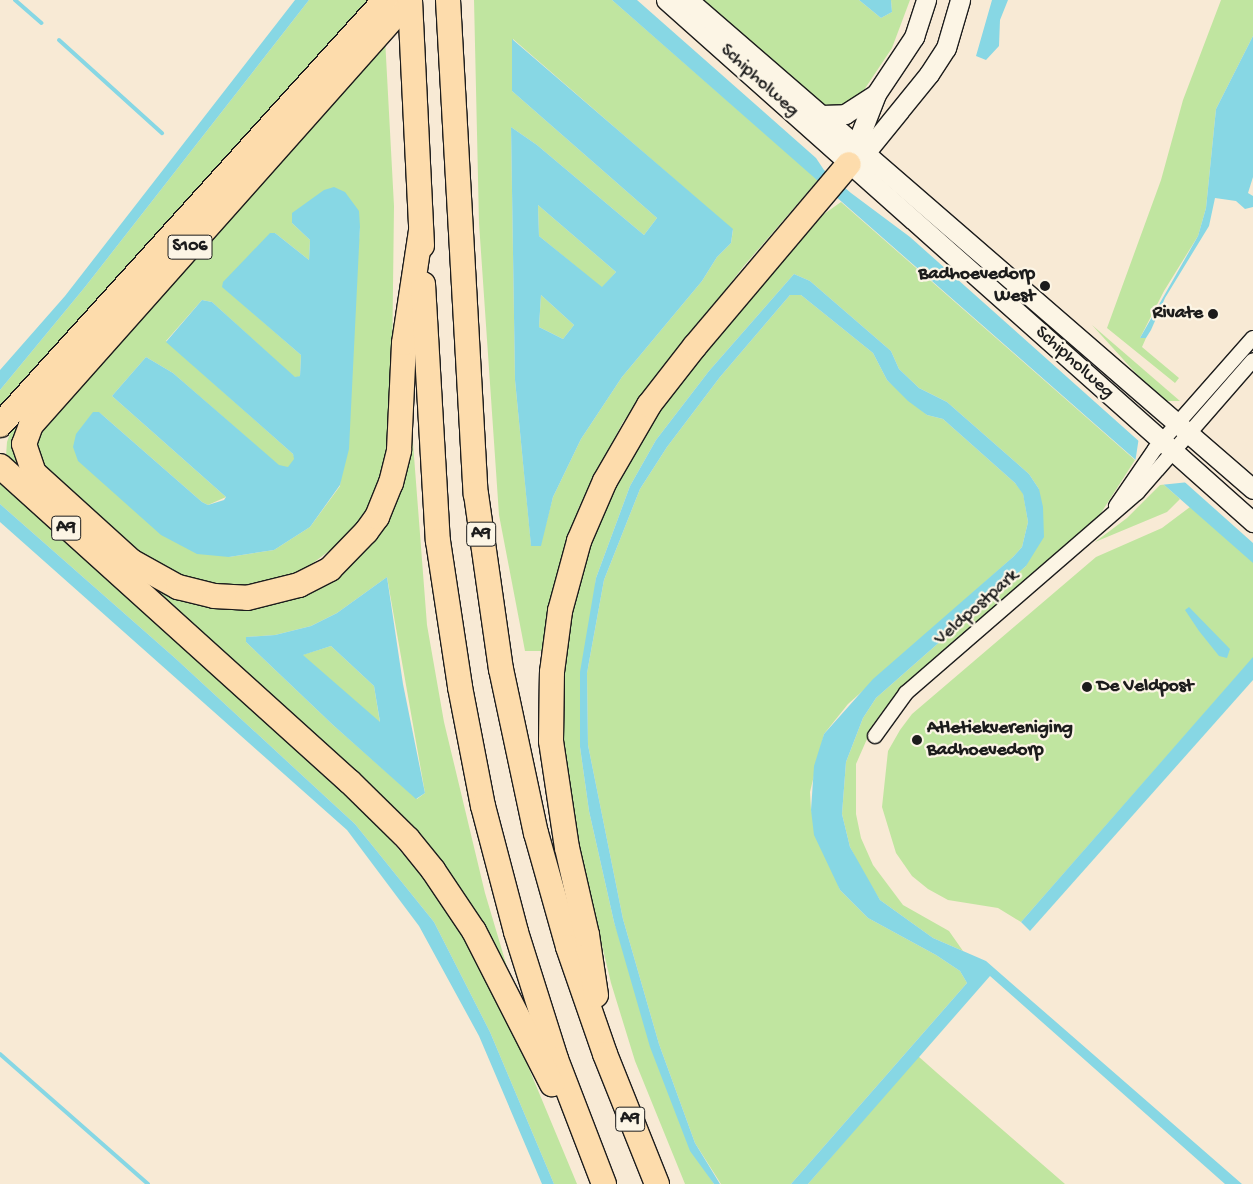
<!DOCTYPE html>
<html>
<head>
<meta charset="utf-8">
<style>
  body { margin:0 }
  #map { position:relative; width:1253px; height:1184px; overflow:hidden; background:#f8ead5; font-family:"Gochi Hand",sans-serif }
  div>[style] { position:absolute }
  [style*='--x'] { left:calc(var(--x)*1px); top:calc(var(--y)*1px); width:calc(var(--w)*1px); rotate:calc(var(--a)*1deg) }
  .green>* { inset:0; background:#c0e5a0 }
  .water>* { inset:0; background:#87d7e4 }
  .pier>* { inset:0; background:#f8ead5 }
  .stream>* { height:4px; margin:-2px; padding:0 2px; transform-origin:2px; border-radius:2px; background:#87d7e4 }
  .roads { filter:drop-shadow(1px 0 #1c1c1c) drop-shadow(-1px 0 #1c1c1c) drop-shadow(0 1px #1c1c1c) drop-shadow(0 -1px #1c1c1c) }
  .street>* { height:14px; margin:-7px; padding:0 7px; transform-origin:7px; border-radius:7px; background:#fcf5e5 }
  .secondary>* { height:19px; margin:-9.5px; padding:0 9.5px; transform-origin:9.5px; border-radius:9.5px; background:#fcf5e5 }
  .highway>* { height:24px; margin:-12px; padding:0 12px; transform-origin:12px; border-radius:12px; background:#fddcac }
  .dots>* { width:14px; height:14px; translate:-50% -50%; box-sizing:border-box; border:2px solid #fcf5e5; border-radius:50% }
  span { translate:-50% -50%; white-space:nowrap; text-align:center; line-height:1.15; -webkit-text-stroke:4.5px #fcf5e5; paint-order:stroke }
  .shield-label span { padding:1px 4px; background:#fcf5e5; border:1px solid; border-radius:4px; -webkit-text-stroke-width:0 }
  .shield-label { font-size:18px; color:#1c1c1c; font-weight:700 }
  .street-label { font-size:19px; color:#1c1c1c }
  .poi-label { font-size:19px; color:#1c1c1c; font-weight:700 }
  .right { translate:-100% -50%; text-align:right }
  .left { translate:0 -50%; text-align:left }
</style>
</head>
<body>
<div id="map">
  <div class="green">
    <div style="clip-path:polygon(309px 0,368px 0,0 418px,0 390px,85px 287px)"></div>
    <div style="clip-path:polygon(evenodd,474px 0,612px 0,818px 180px,743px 267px,623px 422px,579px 507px,554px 590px,547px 651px,525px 651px,499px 515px,479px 223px,474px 0,513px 39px,733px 230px,731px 243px,717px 257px,702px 281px,622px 377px,581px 439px,553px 497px,540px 546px,531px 545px,515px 380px,511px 127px,537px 145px,644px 235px,657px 218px,512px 91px,513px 39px)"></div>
    <div style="clip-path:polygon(694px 0,859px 0,881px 18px,892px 12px,891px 0,910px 0,892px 48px,860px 96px,842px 107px,825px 107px)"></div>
    <div style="clip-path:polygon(1221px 0,1253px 0,1253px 36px,1216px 109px,1206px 208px,1198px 236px,1164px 291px,1140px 338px,1146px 338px,1142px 347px,1179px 378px,1175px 383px,1107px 328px,1161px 180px,1183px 100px)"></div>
    <div style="clip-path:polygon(evenodd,385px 38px,394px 206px,392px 369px,386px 455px,371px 503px,345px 539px,305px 569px,267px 584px,222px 586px,177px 575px,130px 549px,40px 471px,36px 449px,37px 433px,385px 38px,292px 223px,360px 227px,340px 486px,310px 527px,274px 550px,229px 557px,99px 412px,202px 502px,208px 505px,226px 497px,112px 396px,146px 357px,173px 373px,279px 466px,288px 468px,295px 459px,293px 454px,166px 341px,202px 300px,212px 302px,295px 378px,300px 376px,301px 355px,223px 287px,275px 233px,309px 260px,310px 240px,292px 223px)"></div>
    <div style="clip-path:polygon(evenodd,341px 57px,19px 429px,13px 445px,23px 470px,198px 599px,344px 563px,411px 417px,427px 625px,444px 722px,485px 893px,507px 967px,502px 967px,464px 902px,15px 475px,6px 456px,7px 442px,13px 424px,341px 57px,387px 577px,425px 793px,417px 799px,333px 725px,246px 642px,246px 637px,275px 635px,311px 626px,337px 613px,387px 577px)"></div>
    <div style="clip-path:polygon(841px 202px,1135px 460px,1092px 527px,900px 688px,874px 723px,856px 764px,856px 814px,861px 838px,873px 865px,903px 905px,949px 931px,963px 951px,933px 938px,880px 900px,862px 871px,850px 847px,842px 814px,846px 762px,863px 718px,876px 698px,1026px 566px,1039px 489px,1029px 474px,947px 402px,919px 388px,899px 369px,891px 351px,810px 281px,794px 274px,709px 371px,656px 440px,630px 486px,596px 578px,580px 747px,589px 811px,614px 922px,695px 1155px,714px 1184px,685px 1184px,635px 1061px,611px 983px,575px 832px,559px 714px,571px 594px,624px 455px,726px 326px,824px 214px)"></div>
    <div style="clip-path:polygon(538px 205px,616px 272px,602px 288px,539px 236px)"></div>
    <div style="clip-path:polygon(541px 295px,574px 325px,563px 339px,539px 327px)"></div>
    <div style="clip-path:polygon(790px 295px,801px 295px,873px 353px,887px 380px,927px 415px,943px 419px,1015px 483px,1023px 493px,1028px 522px,1022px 547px,1013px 557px,848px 704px,824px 734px,810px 792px,811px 810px,840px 890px,868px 918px,936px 955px,960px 971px,967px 983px,791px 1184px,721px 1184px,695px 1143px,659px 1044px,623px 919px,588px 745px,587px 673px,604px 580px,640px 489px,667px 447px,720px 377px)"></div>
    <div style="clip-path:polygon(1092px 325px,1180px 401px,1166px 401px,1151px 390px)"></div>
    <div style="clip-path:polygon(0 474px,359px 805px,412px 864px,453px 920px,510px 1023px,577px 1184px,554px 1184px,490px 1032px,434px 922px,355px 824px,175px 658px,0 504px)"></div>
    <div style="clip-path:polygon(1162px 483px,1180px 499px,1167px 512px,1095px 542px,1127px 518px)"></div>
    <div style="clip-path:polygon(1190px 507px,1253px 562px,1253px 658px,1021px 922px,998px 908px,948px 900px,928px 889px,912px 876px,896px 853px,882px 807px,888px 751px,900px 730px,912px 714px,1096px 557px,1162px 528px)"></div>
    <div style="clip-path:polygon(331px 646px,374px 686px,380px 723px,302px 655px)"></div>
    <div style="clip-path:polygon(918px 1056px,936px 1072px,1065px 1184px,808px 1184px)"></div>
  </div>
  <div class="water">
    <div style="clip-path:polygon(295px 0,309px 0,85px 287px,0 390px,0 370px,65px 296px)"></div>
    <div style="clip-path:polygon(612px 0,637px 0,816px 158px,824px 170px,851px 193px,910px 237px,1253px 543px,1253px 563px)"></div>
    <div style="clip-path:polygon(859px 0,891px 0,892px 12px,881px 18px)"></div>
    <div style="clip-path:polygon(992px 0,1008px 0,1000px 20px,999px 46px,986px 60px,976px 56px)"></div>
    <div style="clip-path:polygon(1253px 36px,1253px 177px,1248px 193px,1253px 196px,1253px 207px,1245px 209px,1236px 201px,1215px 198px,1209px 226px,1165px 298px,1151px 330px,1146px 338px,1140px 338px,1198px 236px,1206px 208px,1216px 109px)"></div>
    <div style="clip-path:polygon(evenodd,512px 39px,733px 229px,731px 243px,717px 257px,702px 281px,622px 377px,581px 439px,553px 497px,541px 546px,531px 546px,515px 380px,511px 127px,537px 145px,644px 235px,657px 218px,512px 91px,512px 39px,538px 205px,616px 272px,602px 287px,539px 236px,538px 205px,512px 39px,541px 295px,574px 325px,563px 339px,539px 327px,541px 295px)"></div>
    <div style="clip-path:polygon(334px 187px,345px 192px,359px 211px,360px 227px,349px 449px,340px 485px,310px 527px,274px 550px,229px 557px,197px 554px,161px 535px,78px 461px,73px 447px,76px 434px,93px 412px,99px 412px,202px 502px,208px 505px,224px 500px,226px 497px,112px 396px,146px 357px,173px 373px,279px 465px,288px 467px,294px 459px,293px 454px,166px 342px,202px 300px,212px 302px,295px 377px,300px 376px,301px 355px,222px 287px,223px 282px,270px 233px,275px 233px,309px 260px,310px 240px,292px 223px,292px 213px,324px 190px)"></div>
    <div style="clip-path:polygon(794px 274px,810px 281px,891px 351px,899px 369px,919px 388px,947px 402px,1029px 474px,1039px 489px,1043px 507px,1044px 537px,1026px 566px,876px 698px,863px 718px,846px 762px,842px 814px,850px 847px,880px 900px,933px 938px,986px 961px,1242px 1184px,1225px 1184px,990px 976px,808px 1184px,791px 1184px,967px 983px,960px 971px,936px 955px,868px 918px,840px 890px,814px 835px,811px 810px,814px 766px,824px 734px,873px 679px,1013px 557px,1022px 547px,1028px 522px,1023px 494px,1015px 483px,943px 419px,927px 415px,908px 401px,887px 380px,873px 353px,801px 295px,790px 295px,720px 377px,667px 447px,640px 489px,604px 580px,587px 673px,588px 745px,623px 919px,659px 1044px,695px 1143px,720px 1184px,714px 1184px,690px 1151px,650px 1047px,614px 922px,589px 811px,580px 747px,580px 672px,596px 578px,630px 486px,656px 440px,709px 371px)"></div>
    <div style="clip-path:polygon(0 504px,175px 658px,355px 824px,434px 922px,490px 1032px,554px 1184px,542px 1184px,479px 1036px,419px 926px,347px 830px,0 522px)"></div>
    <div style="clip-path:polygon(evenodd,387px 577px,403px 684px,425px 793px,416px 799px,333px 725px,246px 642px,246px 637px,275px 635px,311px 626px,337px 613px,387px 577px,331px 646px,374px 686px,380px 722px,303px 655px,331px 646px)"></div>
    <div style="clip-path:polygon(1189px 607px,1230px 649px,1227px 658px,1219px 656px,1199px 631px,1185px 610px)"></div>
    <div style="clip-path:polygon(1253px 657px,1253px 680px,1030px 931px,1021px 922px)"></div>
  </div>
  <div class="pier">
    <div style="clip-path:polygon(1139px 437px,1189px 482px,1160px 485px,1135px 463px)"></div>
  </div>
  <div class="stream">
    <div style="--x:15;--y:0;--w:35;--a:41"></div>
    <div style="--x:59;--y:40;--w:139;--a:42.1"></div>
    <div style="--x:0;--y:1054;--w:197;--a:41.3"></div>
  </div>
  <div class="roads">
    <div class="street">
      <div style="--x:1116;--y:506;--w:69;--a:-55.6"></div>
      <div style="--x:1155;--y:449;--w:148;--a:-48.6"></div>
      <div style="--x:875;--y:736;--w:53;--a:-54.2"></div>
      <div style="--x:906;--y:693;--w:306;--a:-40.9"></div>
      <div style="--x:1137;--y:493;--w:176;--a:-48.9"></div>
    </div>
    <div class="secondary">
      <div style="--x:666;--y:0;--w:786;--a:41.65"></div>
      <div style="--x:688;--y:0;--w:747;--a:40.88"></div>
      <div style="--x:821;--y:115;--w:24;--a:-2"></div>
      <div style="--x:845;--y:114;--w:37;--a:-33"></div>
      <div style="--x:852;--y:156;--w:66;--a:-68.8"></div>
      <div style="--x:876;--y:94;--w:69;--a:-56.3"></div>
      <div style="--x:914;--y:37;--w:39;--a:-72"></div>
      <div style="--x:855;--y:161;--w:13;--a:-39"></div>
      <div style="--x:865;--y:153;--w:102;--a:-51"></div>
      <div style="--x:929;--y:74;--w:31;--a:-57"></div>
      <div style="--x:946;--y:48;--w:50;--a:-73.7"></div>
    </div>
    <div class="highway">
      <div style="--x:409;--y:0;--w:569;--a:131.65"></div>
      <div style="--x:31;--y:425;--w:20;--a:110"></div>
      <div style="--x:24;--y:444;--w:31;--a:71"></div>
      <div style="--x:34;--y:473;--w:131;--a:42.2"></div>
      <div style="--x:131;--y:561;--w:54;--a:29"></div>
      <div style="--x:178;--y:587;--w:37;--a:14"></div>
      <div style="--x:214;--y:596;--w:33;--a:3"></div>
      <div style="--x:247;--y:598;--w:54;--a:-14"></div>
      <div style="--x:299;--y:585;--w:35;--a:-27"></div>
      <div style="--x:330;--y:569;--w:52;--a:-45.8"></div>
      <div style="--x:366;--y:532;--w:19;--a:-54"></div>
      <div style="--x:377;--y:517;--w:37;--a:-68"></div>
      <div style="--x:391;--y:483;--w:34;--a:-76"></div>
      <div style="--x:399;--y:450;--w:107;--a:-87.3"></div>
      <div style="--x:404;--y:343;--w:113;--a:-81.4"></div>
      <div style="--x:410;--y:0;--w:246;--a:87.2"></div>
      <div style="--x:448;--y:0;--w:495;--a:86.8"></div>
      <div style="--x:476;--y:494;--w:177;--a:81.9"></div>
      <div style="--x:501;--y:669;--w:168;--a:78"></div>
      <div style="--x:536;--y:833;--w:118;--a:74.3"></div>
      <div style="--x:568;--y:947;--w:113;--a:70.9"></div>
      <div style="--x:605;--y:1054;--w:140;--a:68.2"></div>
      <div style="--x:423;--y:284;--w:257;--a:86.7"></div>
      <div style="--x:438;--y:541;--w:148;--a:81.4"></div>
      <div style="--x:460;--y:687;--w:121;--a:79.1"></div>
      <div style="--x:483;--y:806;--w:130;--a:75.3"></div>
      <div style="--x:516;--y:932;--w:133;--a:72.5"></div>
      <div style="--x:556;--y:1059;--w:134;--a:69"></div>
      <div style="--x:0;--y:425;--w:573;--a:-47.83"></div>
      <div style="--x:0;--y:466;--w:472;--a:42.1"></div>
      <div style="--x:350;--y:782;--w:81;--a:44.5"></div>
      <div style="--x:408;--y:839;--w:40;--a:51"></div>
      <div style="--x:433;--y:870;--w:73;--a:56.1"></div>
      <div style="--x:474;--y:931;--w:172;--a:63"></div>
      <div style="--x:596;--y:995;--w:61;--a:-98.5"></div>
      <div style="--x:587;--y:935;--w:89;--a:-102.9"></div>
      <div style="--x:567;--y:848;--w:108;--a:-98.5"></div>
      <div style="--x:551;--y:741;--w:69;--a:-89.2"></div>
      <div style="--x:552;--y:672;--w:62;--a:-82.5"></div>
      <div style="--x:560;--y:611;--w:73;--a:-74.8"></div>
      <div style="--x:579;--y:541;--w:65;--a:-66.6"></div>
      <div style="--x:605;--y:481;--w:88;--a:-59.9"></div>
      <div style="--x:649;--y:405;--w:75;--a:-52.1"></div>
      <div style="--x:695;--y:346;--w:238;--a:-49.8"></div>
    </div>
  </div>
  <div class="dots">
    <div style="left:1045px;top:286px;background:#1c1c1c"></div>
    <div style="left:1213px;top:314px;background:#1c1c1c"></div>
    <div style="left:1087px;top:687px;background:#1c1c1c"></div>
    <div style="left:917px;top:740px;background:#1c1c1c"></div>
  </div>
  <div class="shield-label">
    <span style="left:190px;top:247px">S106</span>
    <span style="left:66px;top:528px">A9</span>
    <span style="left:481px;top:534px">A9</span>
    <span style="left:630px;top:1119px">A9</span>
  </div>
  <div class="street-label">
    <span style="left:759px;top:81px;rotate:42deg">Schipholweg</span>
    <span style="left:1074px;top:363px;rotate:42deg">Schipholweg</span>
    <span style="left:977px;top:608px;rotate:-41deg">Veldpostpark</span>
  </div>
  <div class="poi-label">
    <span class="right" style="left:1035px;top:286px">Badhoevedorp<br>West</span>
    <span class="right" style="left:1203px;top:314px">Rivate</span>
    <span class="left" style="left:1097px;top:687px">De Veldpost</span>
    <span class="left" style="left:927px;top:740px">Atletiekvereniging<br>Badhoevedorp</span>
  </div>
</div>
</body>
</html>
